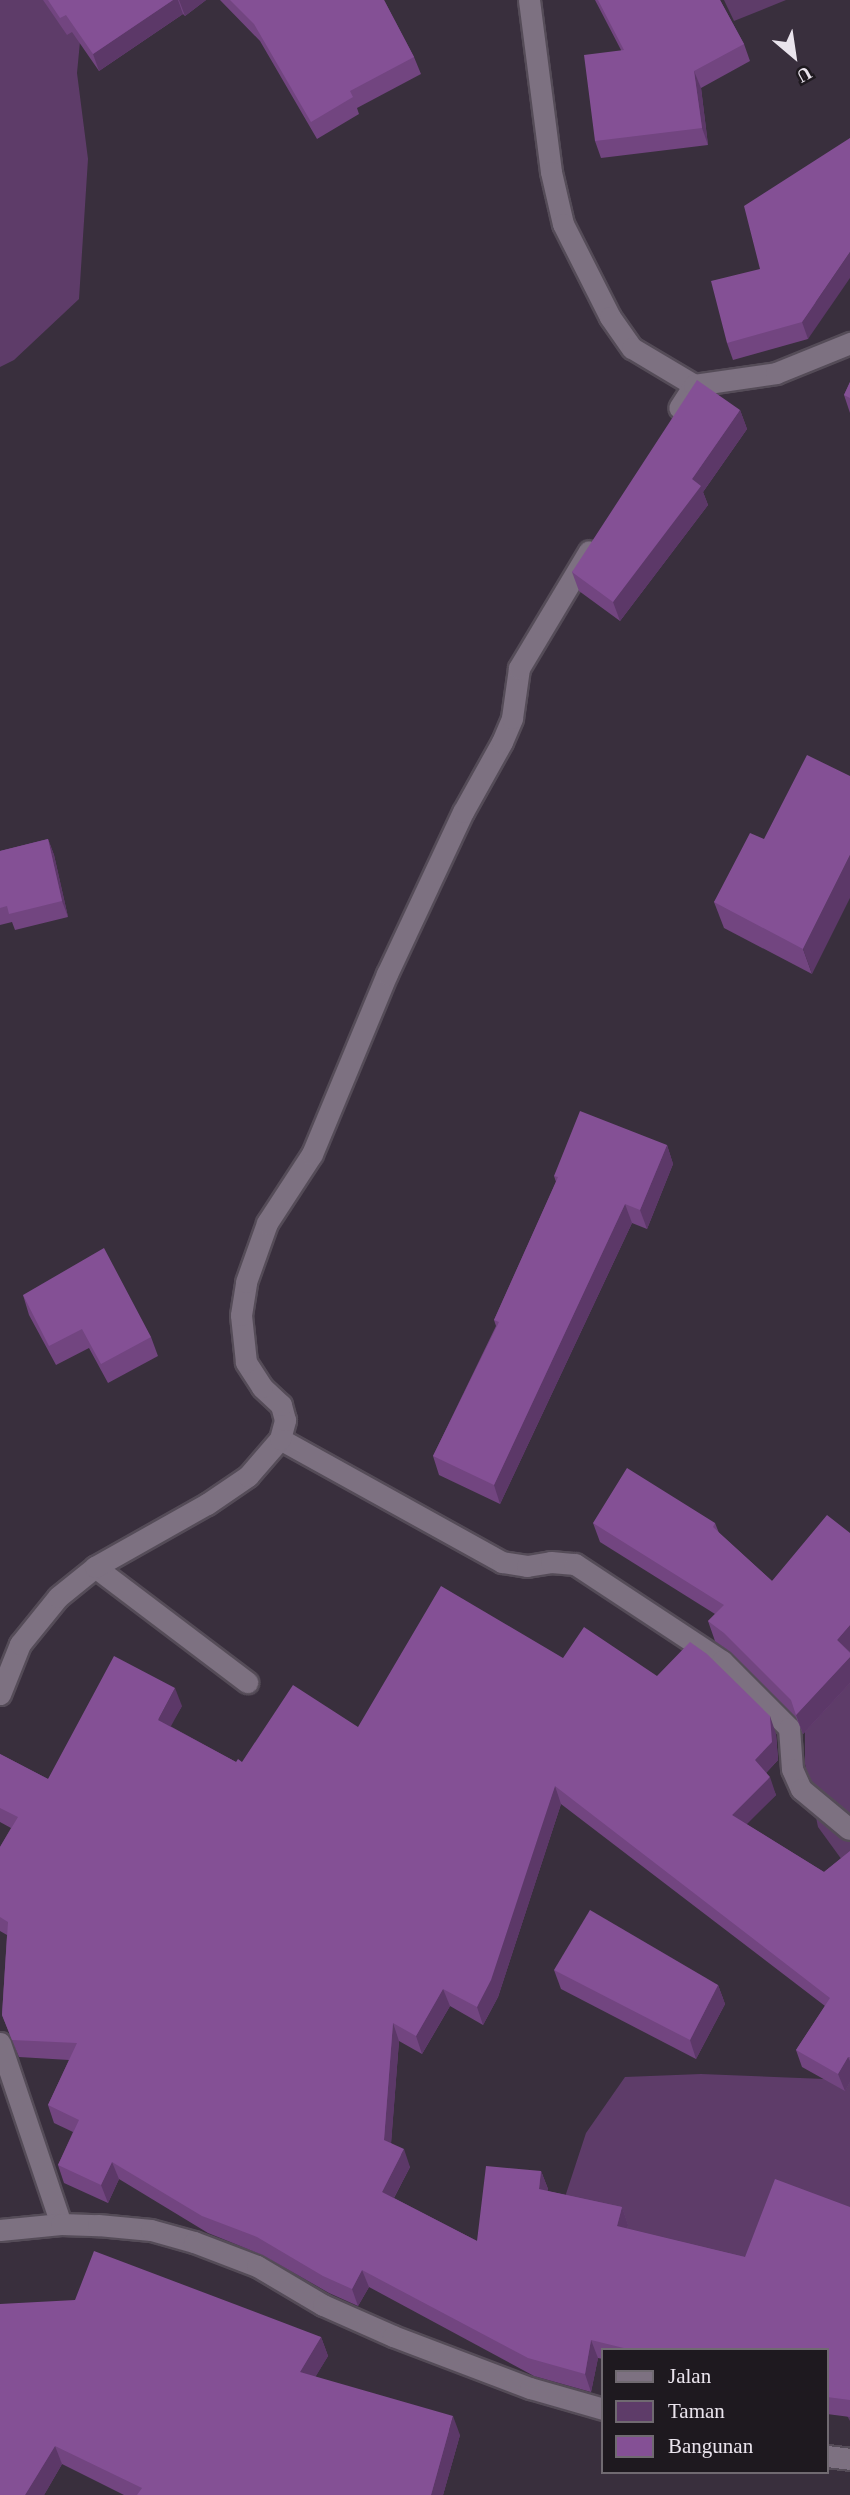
<!DOCTYPE html>
<html>
<head>
<meta charset="utf-8">
<style>
  body { margin:0 }
  #map { position:relative; width:850px; height:2495px; overflow:hidden; background:#392f3d; font-family:"Times New Roman",serif }
  div>[style] { position:absolute }
  [style*='--x'] { left:calc(var(--x)*1px); top:calc(var(--y)*1px); width:calc(var(--w)*1px); rotate:calc(var(--a)*1deg) }
  .green>* { inset:0; background:#5e3c69 }
  .roads { filter:drop-shadow(2px 0 #554c58) drop-shadow(-2px 0 #554c58) drop-shadow(0 2px #554c58) drop-shadow(0 -2px #554c58) }
  .street>* { height:21px; margin:-10.5px; padding:0 10.5px; transform-origin:10.5px; border-radius:10.5px; background:#7d7181 }
  .wall>* { inset:0; background:#724580 }
  .shaded-wall>* { inset:0; background:#5c3868 }
  .building>* { inset:0; background:#845095 }
  span { translate:-50% -50%; white-space:nowrap; text-align:center; line-height:1.15; -webkit-text-stroke:5px #1e191f; paint-order:stroke }
  .legend { position:absolute; left:601px; top:2348px; width:228px; height:126px; box-sizing:border-box; background:#1e191f; border:2px solid #706a71; margin:0; padding:9px 12px; list-style:none; font-size:21px; color:#eae4ed }
  .legend li { display:flex; align-items:center; gap:14px; height:35px }
  .legend b { width:35px; border:2px solid #706a71 }
  .north { position:absolute; left:759px; top:21px; width:70px; height:70px; -webkit-text-stroke:5px #1e191f; paint-order:stroke; rotate:151deg; font-size:19px; font-weight:700; line-height:28px; text-align:center; color:#eae4ed }
  .north::after { content:''; display:block; margin:auto; width:24px; height:32px; background:#eae4ed; clip-path:polygon(50% 0,100% 100%,50% 72%,0 100%) }
</style>
</head>
<body>
<div id="map">
  <div class="green">
    <div style="clip-path:polygon(0 0,84px 0,77px 73px,88px 159px,79px 299px,14px 360px,0 367px)"></div>
    <div style="clip-path:polygon(724px 0,786px 0,734px 21px)"></div>
    <div style="clip-path:polygon(850px 1659px,850px 1871px,818px 1827px,805px 1764px,805px 1715px)"></div>
    <div style="clip-path:polygon(701px 2074px,850px 2080px,850px 2421px,827px 2380px,827px 2350px,563px 2203px,586px 2133px,625px 2077px)"></div>
  </div>
  <div class="roads">
    <div class="street">
      <div style="--x:529;--y:0;--w:173;--a:82.7"></div>
      <div style="--x:551;--y:172;--w:53;--a:77"></div>
      <div style="--x:563;--y:224;--w:104;--a:63.2"></div>
      <div style="--x:610;--y:317;--w:38;--a:55"></div>
      <div style="--x:632;--y:348;--w:72;--a:30.8"></div>
      <div style="--x:694;--y:385;--w:27;--a:123"></div>
      <div style="--x:694;--y:385;--w:83;--a:-8.3"></div>
      <div style="--x:776;--y:373;--w:80;--a:-22.1"></div>
      <div style="--x:280;--y:1439;--w:254;--a:29"></div>
      <div style="--x:502;--y:1562;--w:25;--a:9"></div>
      <div style="--x:527;--y:1566;--w:24;--a:-9"></div>
      <div style="--x:551;--y:1562;--w:24;--a:5"></div>
      <div style="--x:575;--y:1564;--w:176;--a:33.4"></div>
      <div style="--x:722;--y:1661;--w:95;--a:45"></div>
      <div style="--x:789;--y:1728;--w:41;--a:85.8"></div>
      <div style="--x:792;--y:1769;--w:22;--a:66"></div>
      <div style="--x:801;--y:1789;--w:62;--a:39.8"></div>
      <div style="--x:95;--y:1567;--w:191;--a:37.1"></div>
      <div style="--x:0;--y:1694;--w:54;--a:-68.2"></div>
      <div style="--x:20;--y:1644;--w:60;--a:-51"></div>
      <div style="--x:58;--y:1597;--w:48;--a:-39"></div>
      <div style="--x:95;--y:1567;--w:129;--a:-29.4"></div>
      <div style="--x:207;--y:1504;--w:50;--a:-34.3"></div>
      <div style="--x:248;--y:1476;--w:49;--a:-49.1"></div>
      <div style="--x:280;--y:1439;--w:20;--a:-75"></div>
      <div style="--x:285;--y:1420;--w:16;--a:-105"></div>
      <div style="--x:281;--y:1405;--w:26;--a:-137"></div>
      <div style="--x:262;--y:1387;--w:30;--a:-123"></div>
      <div style="--x:246;--y:1362;--w:47;--a:-96.1"></div>
      <div style="--x:241;--y:1315;--w:33;--a:-81"></div>
      <div style="--x:246;--y:1282;--w:63;--a:-70.4"></div>
      <div style="--x:267;--y:1223;--w:82;--a:-56.9"></div>
      <div style="--x:312;--y:1154;--w:195;--a:-67.4"></div>
      <div style="--x:387;--y:974;--w:179;--a:-64.9"></div>
      <div style="--x:463;--y:812;--w:80;--a:-60.9"></div>
      <div style="--x:502;--y:742;--w:26;--a:-67"></div>
      <div style="--x:512;--y:718;--w:50;--a:-82"></div>
      <div style="--x:519;--y:668;--w:136;--a:-59.1"></div>
      <div style="--x:0;--y:2043;--w:191;--a:71.4"></div>
      <div style="--x:0;--y:2230;--w:61;--a:-5.6"></div>
      <div style="--x:61;--y:2224;--w:37;--a:2"></div>
      <div style="--x:98;--y:2225;--w:53;--a:5.4"></div>
      <div style="--x:151;--y:2230;--w:45;--a:15.6"></div>
      <div style="--x:194;--y:2242;--w:67;--a:20.9"></div>
      <div style="--x:257;--y:2266;--w:77;--a:30.6"></div>
      <div style="--x:323;--y:2305;--w:77;--a:23.9"></div>
      <div style="--x:393;--y:2336;--w:147;--a:20.8"></div>
      <div style="--x:530;--y:2388;--w:76;--a:16"></div>
      <div style="--x:827;--y:2456;--w:23;--a:7"></div>
    </div>
  </div>
  <div class="wall">
    <div style="clip-path:polygon(43px 0,206px 0,185px 16px,183px 14px,99px 71px,72px 32px,67px 35px)"></div>
    <div style="clip-path:polygon(220px 0,384px 0,414px 57px,421px 74px,357px 108px,359px 114px,317px 139px,260px 41px)"></div>
    <div style="clip-path:polygon(595px 0,720px 0,744px 44px,750px 61px,701px 88px,708px 145px,601px 158px,595px 141px,621px 50px)"></div>
    <div style="clip-path:polygon(850px 138px,808px 339px,733px 360px,727px 343px,760px 269px)"></div>
    <div style="clip-path:polygon(850px 382px,850px 413px,844px 395px)"></div>
    <div style="clip-path:polygon(740px 410px,747px 429px,703px 492px,708px 505px,620px 621px,579px 591px,572px 572px)"></div>
    <div style="clip-path:polygon(48px 839px,54px 855px,68px 917px,15px 930px,12px 922px,0 925px,0 851px)"></div>
    <div style="clip-path:polygon(764px 839px,812px 974px,724px 928px,714px 902px)"></div>
    <div style="clip-path:polygon(667px 1145px,673px 1164px,647px 1229px,632px 1223px,500px 1504px,439px 1475px,433px 1456px,496px 1326px,494px 1320px,556px 1182px,554px 1176px)"></div>
    <div style="clip-path:polygon(23px 1295px,151px 1337px,158px 1356px,108px 1383px,89px 1348px,56px 1365px,29px 1315px)"></div>
    <div style="clip-path:polygon(593px 1523px,715px 1523px,719px 1533px,772px 1581px,850px 1533px,850px 1683px,803px 1734px,796px 1717px,731px 1652px,715px 1641px,708px 1621px,715px 1614px,600px 1542px)"></div>
    <div style="clip-path:polygon(563px 1658px,657px 1676px,776px 1734px,778px 1760px,766px 1773px,776px 1795px,746px 1824px,824px 1872px,850px 1851px,850px 2082px,845px 2091px,802px 2067px,796px 2050px,825px 2006px,561px 1804px,498px 1997px,483px 2025px,450px 2006px,422px 2054px,399px 2041px,391px 2143px,410px 2167px,394px 2198px,477px 2241px,541px 2171px,548px 2189px,547px 2191px,622px 2207px,628px 2225px,627px 2229px,745px 2257px,850px 2207px,850px 2417px,827px 2414px,827px 2350px,603px 2350px,603px 2359px,598px 2358px,591px 2392px,534px 2376px,369px 2287px,358px 2306px,329px 2293px,263px 2255px,208px 2233px,119px 2179px,108px 2203px,64px 2183px,58px 2165px,73px 2132px,54px 2123px,48px 2105px,69px 2060px,19px 2057px,2px 2015px,7px 1935px,0 1931px,0 1847px,11px 1828px,0 1822px,0 1754px,48px 1779px,182px 1706px,170px 1726px,236px 1762px,242px 1762px,358px 1727px)"></div>
    <div style="clip-path:polygon(554px 1970px,718px 1985px,725px 2004px,696px 2059px,561px 1989px)"></div>
    <div style="clip-path:polygon(0 2304px,321px 2337px,328px 2356px,315px 2377px,460px 2435px,443px 2495px,124px 2495px,62px 2464px,44px 2495px,0 2495px)"></div>
  </div>
  <div class="shaded-wall">
    <div style="clip-path:polygon(173px 0,178px 0,183px 14px,99px 71px,93px 54px)"></div>
    <div style="clip-path:polygon(179px 0,206px 0,185px 16px)"></div>
    <div style="clip-path:polygon(694px 71px,701px 88px,708px 145px,702px 128px)"></div>
    <div style="clip-path:polygon(850px 252px,850px 278px,808px 339px,802px 322px)"></div>
    <div style="clip-path:polygon(740px 410px,747px 429px,703px 492px,708px 505px,620px 621px,613px 602px,692px 479px)"></div>
    <div style="clip-path:polygon(48px 839px,54px 855px,68px 917px,62px 901px)"></div>
    <div style="clip-path:polygon(850px 855px,850px 898px,812px 974px,803px 949px)"></div>
    <div style="clip-path:polygon(667px 1145px,673px 1164px,647px 1229px,640px 1210px)"></div>
    <div style="clip-path:polygon(625px 1204px,632px 1223px,500px 1504px,494px 1485px)"></div>
    <div style="clip-path:polygon(850px 1625px,850px 1652px,837px 1640px)"></div>
    <div style="clip-path:polygon(850px 1657px,850px 1683px,803px 1734px,796px 1715px)"></div>
    <div style="clip-path:polygon(175px 1688px,182px 1706px,165px 1737px,158px 1720px)"></div>
    <div style="clip-path:polygon(770px 1716px,776px 1734px,778px 1760px,761px 1778px,755px 1760px)"></div>
    <div style="clip-path:polygon(770px 1777px,776px 1795px,738px 1833px,732px 1815px)"></div>
    <div style="clip-path:polygon(555px 1786px,561px 1804px,498px 1997px,483px 2025px,477px 2007px)"></div>
    <div style="clip-path:polygon(718px 1985px,725px 2004px,696px 2059px,690px 2040px)"></div>
    <div style="clip-path:polygon(443px 1989px,450px 2006px,422px 2054px,416px 2036px)"></div>
    <div style="clip-path:polygon(393px 2023px,399px 2041px,390px 2157px,384px 2140px)"></div>
    <div style="clip-path:polygon(848px 2057px,850px 2061px,850px 2082px,845px 2091px,838px 2074px)"></div>
    <div style="clip-path:polygon(404px 2149px,410px 2167px,388px 2209px,382px 2192px)"></div>
    <div style="clip-path:polygon(112px 2162px,119px 2179px,108px 2203px,101px 2185px)"></div>
    <div style="clip-path:polygon(541px 2171px,548px 2189px,545px 2207px,539px 2189px)"></div>
    <div style="clip-path:polygon(622px 2207px,628px 2225px,624px 2244px,617px 2226px)"></div>
    <div style="clip-path:polygon(362px 2270px,369px 2287px,358px 2306px,352px 2289px)"></div>
    <div style="clip-path:polygon(321px 2337px,328px 2356px,307px 2391px,300px 2372px)"></div>
    <div style="clip-path:polygon(591px 2340px,598px 2358px,591px 2392px,585px 2374px)"></div>
    <div style="clip-path:polygon(453px 2416px,460px 2435px,443px 2495px,431px 2495px)"></div>
    <div style="clip-path:polygon(55px 2446px,62px 2464px,44px 2495px,25px 2495px)"></div>
  </div>
  <div class="building">
    <div style="clip-path:polygon(48px 0,173px 0,93px 54px,66px 15px,60px 18px)"></div>
    <div style="clip-path:polygon(230px 0,384px 0,414px 57px,350px 91px,353px 97px,311px 122px,254px 24px)"></div>
    <div style="clip-path:polygon(598px 0,720px 0,744px 44px,694px 71px,702px 128px,595px 141px,584px 55px,624px 50px)"></div>
    <div style="clip-path:polygon(850px 138px,850px 252px,802px 322px,727px 343px,711px 281px,760px 269px,744px 206px)"></div>
    <div style="clip-path:polygon(697px 380px,740px 410px,692px 479px,701px 486px,613px 602px,572px 572px)"></div>
    <div style="clip-path:polygon(850px 382px,850px 398px,844px 395px)"></div>
    <div style="clip-path:polygon(807px 755px,850px 776px,850px 855px,803px 949px,714px 902px,750px 833px,764px 839px)"></div>
    <div style="clip-path:polygon(48px 839px,62px 901px,9px 914px,7px 906px,0 908px,0 851px)"></div>
    <div style="clip-path:polygon(580px 1111px,667px 1145px,640px 1210px,625px 1204px,494px 1485px,433px 1456px,499px 1322px,494px 1320px,558px 1177px,554px 1176px)"></div>
    <div style="clip-path:polygon(104px 1248px,151px 1337px,101px 1364px,82px 1329px,49px 1346px,23px 1295px)"></div>
    <div style="clip-path:polygon(627px 1468px,715px 1523px,713px 1527px,772px 1581px,827px 1515px,850px 1533px,850px 1625px,837px 1640px,850px 1653px,850px 1657px,796px 1715px,791px 1700px,724px 1633px,708px 1621px,724px 1605px,593px 1523px)"></div>
    <div style="clip-path:polygon(441px 1586px,563px 1658px,584px 1627px,657px 1676px,690px 1642px,707px 1654px,770px 1716px,772px 1742px,755px 1760px,770px 1777px,732px 1815px,824px 1872px,850px 1851px,850px 2057px,848px 2057px,838px 2074px,796px 2050px,830px 1998px,555px 1786px,491px 1980px,477px 2007px,443px 1989px,416px 2036px,393px 2023px,384px 2140px,404px 2149px,382px 2192px,477px 2241px,486px 2166px,541px 2171px,539px 2189px,622px 2207px,617px 2226px,745px 2257px,775px 2179px,850px 2207px,850px 2400px,827px 2397px,827px 2350px,632px 2350px,591px 2340px,585px 2374px,528px 2358px,362px 2270px,352px 2289px,323px 2276px,257px 2237px,202px 2216px,112px 2162px,101px 2185px,58px 2165px,79px 2120px,48px 2105px,77px 2043px,12px 2040px,2px 2015px,8px 1922px,0 1917px,0 1847px,18px 1817px,0 1808px,0 1754px,48px 1779px,114px 1656px,175px 1688px,158px 1720px,236px 1762px,238px 1759px,242px 1762px,293px 1685px,358px 1727px)"></div>
    <div style="clip-path:polygon(590px 1910px,718px 1985px,690px 2040px,554px 1970px)"></div>
    <div style="clip-path:polygon(94px 2251px,321px 2337px,300px 2372px,453px 2416px,431px 2495px,137px 2495px,142px 2488px,55px 2446px,25px 2495px,0 2495px,0 2304px,75px 2300px)"></div>
  </div>
  <ul class="legend">
  <li><b style="height:9px;background:#7d7181"></b>Jalan</li>
  <li><b style="height:19px;background:#5e3c69"></b>Taman</li>
  <li><b style="height:19px;background:#845095"></b>Bangunan</li>
  </ul>
  <div class="north">U</div>
</div>
</body>
</html>
